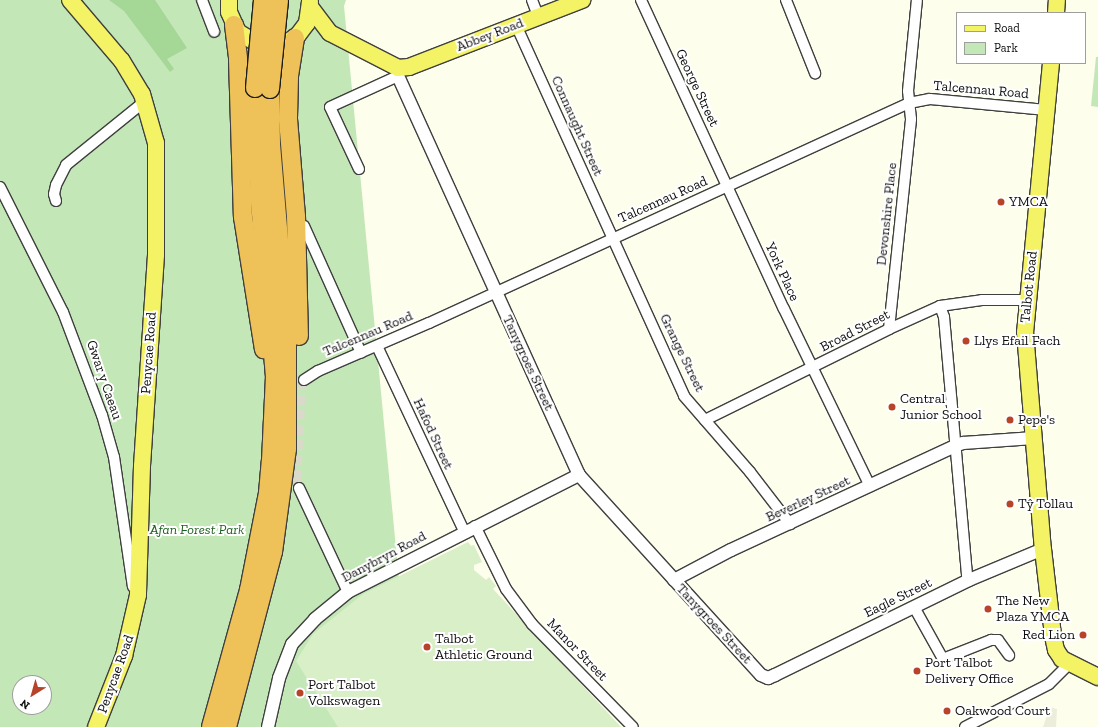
<!DOCTYPE html>
<html>
<head>
<meta charset="utf-8">
<style>
  body { margin:0 }
  #map { position:relative; width:1098px; height:727px; overflow:hidden; background:#fefeec; font-family:"Zilla Slab",serif }
  div>[style] { position:absolute }
  [style*='--x'] { left:calc(var(--x)*1px); top:calc(var(--y)*1px); width:calc(var(--w)*1px); rotate:calc(var(--a)*1deg) }
  .green>* { inset:0; background:#c4e7b7 }
  .forest>* { inset:0; background:#a5d797 }
  .pitch>* { inset:0; background:#d8efc8 }
  .plaza>* { inset:0; background:#ededdc }
  .minor-tunnel>* { height:10px; margin-top:-5px; transform-origin:0; background:repeating-linear-gradient(90deg,#dadaca 0 10px,transparent 0 15px) }
  .roads { filter:drop-shadow(1px 0 #3f3f3f) drop-shadow(-1px 0 #3f3f3f) drop-shadow(0 1px #3f3f3f) drop-shadow(0 -1px #3f3f3f) }
  .minor>* { height:10px; margin:-5px; padding:0 5px; transform-origin:5px; border-radius:5px; background:#fff }
  .tertiary>* { height:12px; margin:-6px; padding:0 6px; transform-origin:6px; border-radius:6px; background:#fff }
  .primary>* { height:16px; margin:-8px; padding:0 8px; transform-origin:8px; border-radius:8px; background:#f4f366 }
  .motorway>* { height:18px; margin:-9px; padding:0 9px; transform-origin:9px; border-radius:9px; background:#efc159 }
  .bridges { filter:drop-shadow(1px 0 #1d1d1d) drop-shadow(-1px 0 #1d1d1d) drop-shadow(0 1px #1d1d1d) drop-shadow(0 -1px #1d1d1d) }
  .motorway-bridge>* { height:18px; margin:-9px; padding:0 9px; transform-origin:9px; border-radius:9px; background:#efc159 }
  .dots>* { width:11px; height:11px; translate:-50% -50%; box-sizing:border-box; border:2px solid #fff; border-radius:50% }
  span { translate:-50% -50%; white-space:nowrap; text-align:center; line-height:1.15; -webkit-text-stroke:4px #fff; paint-order:stroke }
  .street-label { font-size:14px; color:#0c0c0c }
  .poi-label { font-size:14px; color:#0c0c0c }
  .left { translate:0 -50%; text-align:left }
  .right { translate:-100% -50%; text-align:right }
  .park-label { font-size:14px; color:#1f6121; font-style:italic }
  .legend { position:absolute; left:956px; top:12px; width:130px; height:52px; box-sizing:border-box; background:#fff; border:1px solid #9e9e9e; margin:0; padding:5px 7px; list-style:none; font-size:12px; color:#0c0c0c }
  .legend li { display:flex; align-items:center; gap:8px; height:20px }
  .legend b { width:20px; border:1px solid #9e9e9e }
  .north { position:absolute; left:12px; top:675px; width:40px; height:40px; box-sizing:border-box; background:#fff; border:1px solid #9e9e9e; border-radius:50%; rotate:217deg; font-size:11px; font-weight:700; line-height:16px; text-align:center; color:#0c0c0c }
  .north::after { content:''; display:block; margin:auto; width:14px; height:18px; background:#b74429; clip-path:polygon(50% 0,100% 100%,50% 72%,0 100%) }
</style>
</head>
<body>
<div id="map">
  <div class="green">
    <div style="clip-path:polygon(evenodd,0 0,346px 0,344px 6px,402px 611px,589px 727px,0 727px,0 0,20px 683px,44px 683px,44px 707px,20px 707px,20px 683px)"></div>
    <div style="clip-path:polygon(1096px 57px,1098px 57px,1098px 107px,1091px 106px)"></div>
  </div>
  <div class="forest">
    <div style="clip-path:polygon(109px 0,155px 0,187px 48px,167px 59px,174px 69px,170px 72px,124px 11px)"></div>
  </div>
  <div class="pitch">
    <div style="clip-path:polygon(468px 542px,471px 546px,474px 545px,482px 562px,474px 565px,474px 570px,486px 580px,489px 577px,496px 586px,493px 589px,621px 727px,338px 727px,296px 661px,313px 634px,363px 594px)"></div>
  </div>
  <div class="plaza">
    <div style="clip-path:polygon(1050px 707px,1057px 709px,1056px 727px,1043px 727px)"></div>
  </div>
  <div class="minor-tunnel">
    <div style="--x:299;--y:488;--w:9;--a:-111"></div>
    <div style="--x:296;--y:480;--w:93;--a:-86.9"></div>
    <div style="--x:301;--y:387;--w:8;--a:-67"></div>
  </div>
  <div class="roads">
    <div class="minor">
      <div style="--x:202;--y:0;--w:34;--a:69"></div>
      <div style="--x:532;--y:0;--w:17;--a:69"></div>
      <div style="--x:641;--y:0;--w:340;--a:65.2"></div>
      <div style="--x:784;--y:309;--w:197;--a:64.1"></div>
      <div style="--x:786;--y:0;--w:79;--a:68.3"></div>
      <div style="--x:516;--y:25;--w:407;--a:65.6"></div>
      <div style="--x:684;--y:396;--w:101;--a:49"></div>
      <div style="--x:750;--y:472;--w:66;--a:52.4"></div>
      <div style="--x:359;--y:169;--w:68;--a:-115.1"></div>
      <div style="--x:330;--y:107;--w:75;--a:-24.5"></div>
      <div style="--x:0;--y:187;--w:140;--a:63.3"></div>
      <div style="--x:63;--y:312;--w:110;--a:69.3"></div>
      <div style="--x:102;--y:415;--w:44;--a:74.1"></div>
      <div style="--x:114;--y:457;--w:131;--a:81.7"></div>
      <div style="--x:56;--y:201;--w:7;--a:-106"></div>
      <div style="--x:54;--y:194;--w:9;--a:-77"></div>
      <div style="--x:56;--y:185;--w:22;--a:-63"></div>
      <div style="--x:66;--y:165;--w:102;--a:-39"></div>
      <div style="--x:304;--y:226;--w:139;--a:65.8"></div>
      <div style="--x:940;--y:306;--w:12;--a:70"></div>
      <div style="--x:944;--y:317;--w:259;--a:84.9"></div>
      <div style="--x:967;--y:575;--w:5;--a:68"></div>
      <div style="--x:889;--y:329;--w:211;--a:-84"></div>
      <div style="--x:911;--y:119;--w:28;--a:-96"></div>
      <div style="--x:908;--y:91;--w:91;--a:-84.4"></div>
      <div style="--x:377;--y:346;--w:207;--a:64.8"></div>
      <div style="--x:304;--y:380;--w:17;--a:-33"></div>
      <div style="--x:318;--y:371;--w:121;--a:-23.4"></div>
      <div style="--x:429;--y:323;--w:528;--a:-24.62"></div>
      <div style="--x:909;--y:103;--w:21;--a:-11"></div>
      <div style="--x:930;--y:99;--w:117;--a:5.4"></div>
      <div style="--x:705;--y:420;--w:205;--a:-26.3"></div>
      <div style="--x:889;--y:329;--w:56;--a:-24.3"></div>
      <div style="--x:940;--y:306;--w:42;--a:-8.1"></div>
      <div style="--x:982;--y:300;--w:44;--a:0"></div>
      <div style="--x:299;--y:488;--w:115;--a:64.8"></div>
      <div style="--x:475;--y:526;--w:70;--a:63.8"></div>
      <div style="--x:506;--y:589;--w:44;--a:53.4"></div>
      <div style="--x:532;--y:624;--w:144;--a:45.6"></div>
      <div style="--x:914;--y:607;--w:60;--a:60.9"></div>
      <div style="--x:943;--y:659;--w:52;--a:-21.6"></div>
      <div style="--x:991;--y:640;--w:7;--a:0"></div>
      <div style="--x:998;--y:640;--w:19;--a:54"></div>
      <div style="--x:965;--y:727;--w:94;--a:-27.1"></div>
      <div style="--x:1049;--y:684;--w:28;--a:-45"></div>
    </div>
    <div class="tertiary">
      <div style="--x:398;--y:68;--w:8;--a:90"></div>
      <div style="--x:398;--y:76;--w:438;--a:65.6"></div>
      <div style="--x:579;--y:475;--w:270;--a:47.7"></div>
      <div style="--x:761;--y:675;--w:8;--a:23"></div>
      <div style="--x:768;--y:678;--w:8;--a:-23"></div>
      <div style="--x:775;--y:675;--w:216;--a:-26.1"></div>
      <div style="--x:969;--y:580;--w:80;--a:-22.7"></div>
      <div style="--x:674;--y:580;--w:64;--a:-27.8"></div>
      <div style="--x:731;--y:550;--w:247;--a:-24.9"></div>
      <div style="--x:955;--y:446;--w:9;--a:-21"></div>
      <div style="--x:963;--y:443;--w:71;--a:-4"></div>
      <div style="--x:268;--y:727;--w:50;--a:-77.3"></div>
      <div style="--x:279;--y:678;--w:36;--a:-69"></div>
      <div style="--x:292;--y:644;--w:34;--a:-47"></div>
      <div style="--x:315;--y:619;--w:43;--a:-39.3"></div>
      <div style="--x:348;--y:592;--w:259;--a:-26.9"></div>
    </div>
    <div class="primary">
      <div style="--x:70;--y:0;--w:80;--a:49.6"></div>
      <div style="--x:122;--y:61;--w:39;--a:59"></div>
      <div style="--x:142;--y:94;--w:51;--a:74.1"></div>
      <div style="--x:156;--y:143;--w:112;--a:90"></div>
      <div style="--x:156;--y:255;--w:211;--a:93.8"></div>
      <div style="--x:142;--y:466;--w:129;--a:91.8"></div>
      <div style="--x:138;--y:595;--w:63;--a:102.9"></div>
      <div style="--x:124;--y:656;--w:76;--a:111.5"></div>
      <div style="--x:229;--y:0;--w:12;--a:90"></div>
      <div style="--x:229;--y:12;--w:22;--a:66"></div>
      <div style="--x:238;--y:32;--w:23;--a:31"></div>
      <div style="--x:258;--y:44;--w:11;--a:10"></div>
      <div style="--x:269;--y:46;--w:19;--a:-12"></div>
      <div style="--x:288;--y:42;--w:12;--a:-35"></div>
      <div style="--x:298;--y:35;--w:15;--a:-53"></div>
      <div style="--x:307;--y:23;--w:22;--a:-82"></div>
      <div style="--x:311;--y:8;--w:31;--a:53"></div>
      <div style="--x:330;--y:33;--w:76;--a:27.2"></div>
      <div style="--x:398;--y:68;--w:11;--a:-5"></div>
      <div style="--x:409;--y:67;--w:186;--a:-21.2"></div>
      <div style="--x:1056;--y:13;--w:13;--a:-86"></div>
      <div style="--x:1051;--y:63;--w:270;--a:95.5"></div>
      <div style="--x:1025;--y:332;--w:218;--a:85.3"></div>
      <div style="--x:1043;--y:549;--w:88;--a:83.4"></div>
      <div style="--x:1053;--y:636;--w:14;--a:78"></div>
      <div style="--x:1056;--y:650;--w:11;--a:56"></div>
      <div style="--x:1062;--y:659;--w:40;--a:26.6"></div>
    </div>
    <div class="motorway">
      <div style="--x:234;--y:25;--w:35;--a:83"></div>
      <div style="--x:238;--y:60;--w:157;--a:88.2"></div>
      <div style="--x:243;--y:217;--w:134;--a:81"></div>
      <div style="--x:295;--y:38;--w:39;--a:99"></div>
      <div style="--x:289;--y:77;--w:42;--a:91.4"></div>
      <div style="--x:288;--y:119;--w:97;--a:85.3"></div>
      <div style="--x:296;--y:216;--w:120;--a:88.6"></div>
      <div style="--x:211;--y:727;--w:142;--a:-74.5"></div>
      <div style="--x:249;--y:590;--w:99;--a:-78.9"></div>
      <div style="--x:268;--y:493;--w:32;--a:-85"></div>
      <div style="--x:271;--y:461;--w:84;--a:-87.3"></div>
      <div style="--x:275;--y:377;--w:177;--a:-94.9"></div>
      <div style="--x:260;--y:201;--w:113;--a:-92.5"></div>
      <div style="--x:227;--y:727;--w:181;--a:-75.3"></div>
      <div style="--x:273;--y:552;--w:104;--a:-82.3"></div>
      <div style="--x:287;--y:449;--w:114;--a:-90"></div>
      <div style="--x:287;--y:335;--w:193;--a:-94.8"></div>
      <div style="--x:271;--y:143;--w:54;--a:-91.1"></div>
    </div>
  </div>
  <div class="bridges">
    <div class="motorway-bridge">
      <div style="--x:255;--y:88;--w:88;--a:-84.8"></div>
      <div style="--x:270;--y:89;--w:89;--a:-84.2"></div>
    </div>
  </div>
  <div class="dots">
    <div style="left:1001px;top:202px;background:#b74429"></div>
    <div style="left:966px;top:341px;background:#b74429"></div>
    <div style="left:892px;top:407px;background:#b74429"></div>
    <div style="left:1010px;top:420px;background:#b74429"></div>
    <div style="left:1010px;top:504px;background:#b74429"></div>
    <div style="left:988px;top:609px;background:#b74429"></div>
    <div style="left:1083px;top:635px;background:#b74429"></div>
    <div style="left:427px;top:647px;background:#b74429"></div>
    <div style="left:917px;top:671px;background:#b74429"></div>
    <div style="left:300px;top:693px;background:#b74429"></div>
    <div style="left:947px;top:711px;background:#b74429"></div>
  </div>
  <div class="street-label">
    <span style="left:490px;top:35px;rotate:-21deg">Abbey Road</span>
    <span style="left:697px;top:88px;rotate:65deg">George Street</span>
    <span style="left:981px;top:90px;rotate:5deg">Talcennau Road</span>
    <span style="left:577px;top:126px;rotate:66deg">Connaught Street</span>
    <span style="left:663px;top:200px;rotate:-24deg">Talcennau Road</span>
    <span style="left:887px;top:214px;rotate:-84deg">Devonshire Place</span>
    <span style="left:782px;top:272px;rotate:65deg">York Place</span>
    <span style="left:1029px;top:287px;rotate:-84deg">Talbot Road</span>
    <span style="left:855px;top:331px;rotate:-27deg">Broad Street</span>
    <span style="left:368px;top:334px;rotate:-23deg">Talcennau Road</span>
    <span style="left:149px;top:353px;rotate:-86deg">Penycae Road</span>
    <span style="left:682px;top:353px;rotate:64deg">Grange Street</span>
    <span style="left:528px;top:363px;rotate:65deg">Tanygroes Street</span>
    <span style="left:104px;top:380px;rotate:71deg">Gwar y Caeau</span>
    <span style="left:433px;top:434px;rotate:65deg">Hafod Street</span>
    <span style="left:808px;top:499px;rotate:-25deg">Beverley Street</span>
    <span style="left:384px;top:557px;rotate:-28deg">Danybryn Road</span>
    <span style="left:898px;top:598px;rotate:-26deg">Eagle Street</span>
    <span style="left:714px;top:624px;rotate:47deg">Tanygroes Street</span>
    <span style="left:577px;top:650px;rotate:46deg">Manor Street</span>
    <span style="left:116px;top:674px;rotate:-70deg">Penycae Road</span>
  </div>
  <div class="poi-label">
    <span class="left" style="left:1009px;top:202px">YMCA</span>
    <span class="left" style="left:974px;top:341px">Llys Efail Fach</span>
    <span class="left" style="left:900px;top:407px">Central<br>Junior School</span>
    <span class="left" style="left:1018px;top:420px">Pepe's</span>
    <span class="left" style="left:1018px;top:504px">Tŷ Tollau</span>
    <span class="left" style="left:996px;top:609px">The New<br>Plaza YMCA</span>
    <span class="right" style="left:1075px;top:635px">Red Lion</span>
    <span class="left" style="left:435px;top:647px">Talbot<br>Athletic Ground</span>
    <span class="left" style="left:925px;top:671px">Port Talbot<br>Delivery Office</span>
    <span class="left" style="left:308px;top:693px">Port Talbot<br>Volkswagen</span>
    <span class="left" style="left:955px;top:711px">Oakwood Court</span>
  </div>
  <div class="park-label">
    <span style="left:197px;top:530px">Afan Forest Park</span>
  </div>
  <ul class="legend">
  <li><b style="height:5px;background:#f4f366"></b>Road</li>
  <li><b style="height:11px;background:#c4e7b7"></b>Park</li>
  </ul>
  <div class="north">N</div>
</div>
</body>
</html>
